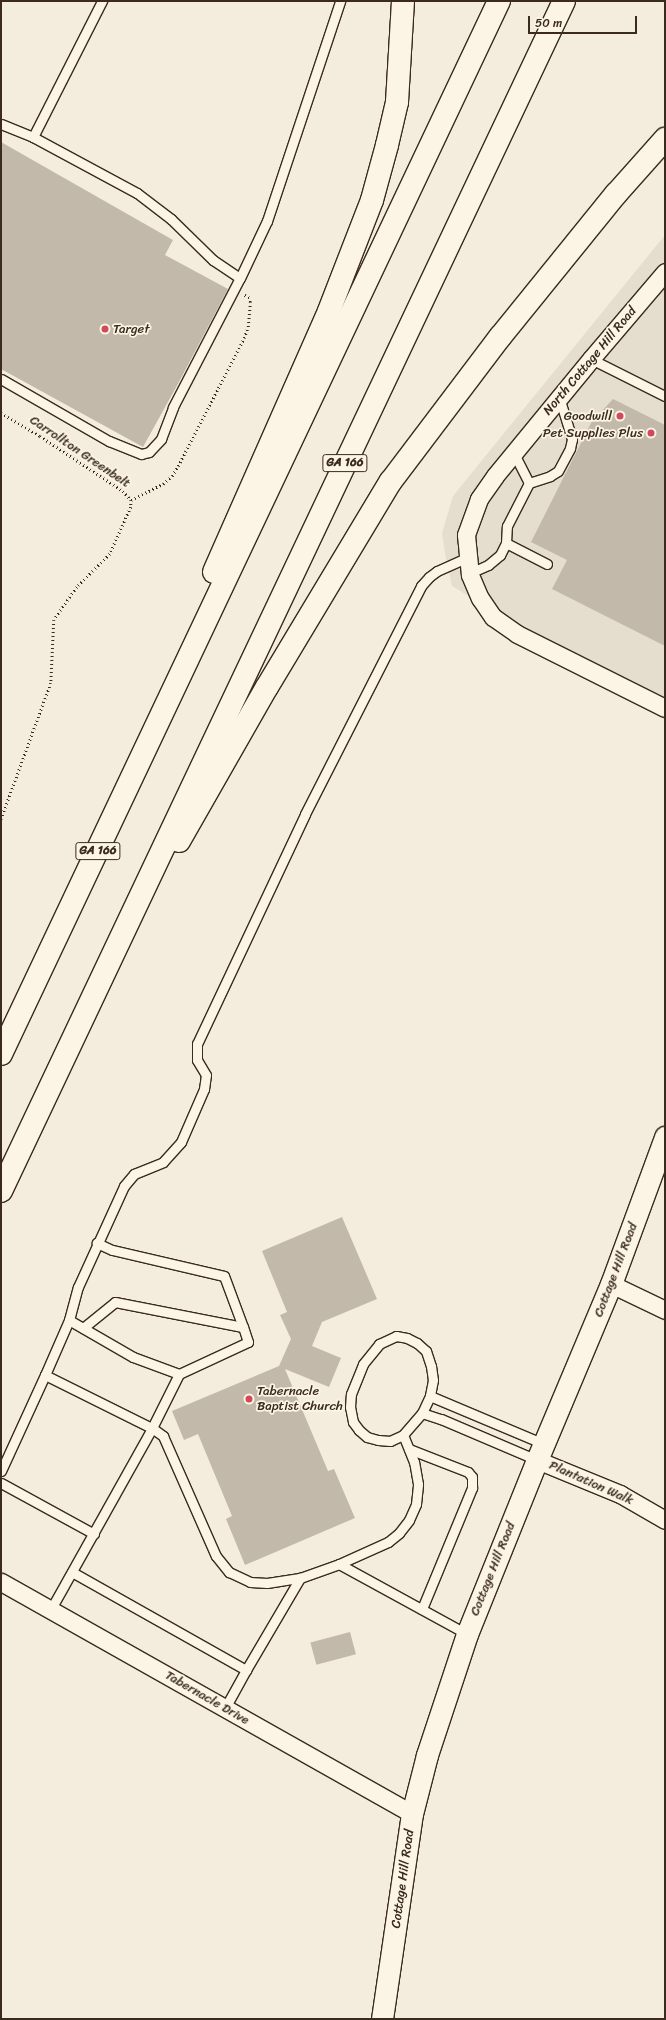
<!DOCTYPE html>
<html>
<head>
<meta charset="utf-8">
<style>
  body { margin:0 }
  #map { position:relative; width:666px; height:2020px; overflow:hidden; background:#f4eddd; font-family:Sriracha,sans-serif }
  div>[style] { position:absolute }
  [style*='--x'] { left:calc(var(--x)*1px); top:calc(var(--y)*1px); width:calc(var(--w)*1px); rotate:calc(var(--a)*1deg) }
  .built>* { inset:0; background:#e5ddce }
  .building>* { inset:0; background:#c3b9aa; transform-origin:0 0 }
  .path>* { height:2.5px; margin-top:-1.25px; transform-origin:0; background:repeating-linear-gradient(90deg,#3b2a1e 0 1px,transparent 0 4px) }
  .roads { filter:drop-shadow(1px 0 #3b2a1e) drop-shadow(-1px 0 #3b2a1e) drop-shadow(0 1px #3b2a1e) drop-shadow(0 -1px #3b2a1e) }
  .service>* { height:9px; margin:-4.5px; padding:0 4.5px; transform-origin:4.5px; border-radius:4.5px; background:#fcf5e5 }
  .minor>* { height:17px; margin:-8.5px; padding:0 8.5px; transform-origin:8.5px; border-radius:8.5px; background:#fcf5e5 }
  .tertiary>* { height:21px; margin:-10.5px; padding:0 10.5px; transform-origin:10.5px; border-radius:10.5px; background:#fcf5e5 }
  .trunk>* { height:22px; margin:-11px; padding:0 11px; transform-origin:11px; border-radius:11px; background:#fcf5e5 }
  .dots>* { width:11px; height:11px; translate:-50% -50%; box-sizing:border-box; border:2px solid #fcf5e5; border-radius:50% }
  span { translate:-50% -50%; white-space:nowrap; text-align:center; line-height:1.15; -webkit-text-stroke:3.5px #fcf5e5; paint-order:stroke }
  .shield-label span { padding:1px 3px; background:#fcf5e5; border:1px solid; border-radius:3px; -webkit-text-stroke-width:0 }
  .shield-label { font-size:12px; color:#3b2a1e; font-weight:700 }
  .poi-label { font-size:13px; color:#3b2a1e }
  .left { translate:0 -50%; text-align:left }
  .right { translate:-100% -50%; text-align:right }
  .street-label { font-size:13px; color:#3b2a1e }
  .frame { position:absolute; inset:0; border:2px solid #3b2a1e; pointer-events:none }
  .scale { position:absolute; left:528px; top:16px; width:109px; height:18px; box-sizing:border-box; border:2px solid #3b2a1e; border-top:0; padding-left:5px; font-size:12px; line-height:14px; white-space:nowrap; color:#3b2a1e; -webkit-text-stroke:3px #fcf5e5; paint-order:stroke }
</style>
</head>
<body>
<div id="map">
  <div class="built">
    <div style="clip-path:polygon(665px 235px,665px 697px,525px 630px,452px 586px,446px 559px,442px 533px,453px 496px)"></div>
  </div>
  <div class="building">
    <div style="clip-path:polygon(1px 142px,173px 240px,165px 255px,228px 289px,179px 382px,143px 447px,1px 369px)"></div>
    <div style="clip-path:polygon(613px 399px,665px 425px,665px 646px,552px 589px,567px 560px,531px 542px,591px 423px)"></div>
    <div style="clip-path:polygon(342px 1217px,377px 1299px,322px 1322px,312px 1346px,341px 1358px,329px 1387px,285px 1369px,328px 1471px,334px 1469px,355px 1518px,245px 1565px,226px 1519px,232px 1516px,198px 1434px,184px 1440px,172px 1411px,279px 1366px,291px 1339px,280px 1315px,287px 1312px,262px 1251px)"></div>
    <div style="left:350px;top:1632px;width:23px;height:41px;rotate:75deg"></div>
  </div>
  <div class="path">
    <div style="--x:1;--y:413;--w:45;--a:30.5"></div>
    <div style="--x:40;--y:436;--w:100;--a:33.5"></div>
    <div style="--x:123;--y:491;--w:12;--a:48"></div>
    <div style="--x:131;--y:500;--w:7;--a:90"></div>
    <div style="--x:131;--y:507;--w:51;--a:114.1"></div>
    <div style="--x:110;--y:554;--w:47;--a:135"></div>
    <div style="--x:77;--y:587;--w:40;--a:124.9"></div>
    <div style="--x:54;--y:620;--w:63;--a:92.7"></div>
    <div style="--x:51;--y:683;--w:146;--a:110.1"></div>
    <div style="--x:131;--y:500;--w:36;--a:-27"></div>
    <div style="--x:163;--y:484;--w:12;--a:-42"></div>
    <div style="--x:172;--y:476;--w:12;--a:-59"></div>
    <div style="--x:178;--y:466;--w:144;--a:-62.7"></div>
    <div style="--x:244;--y:338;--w:12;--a:-70"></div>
    <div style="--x:248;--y:327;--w:25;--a:-85"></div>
    <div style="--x:250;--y:302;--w:4;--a:-104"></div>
    <div style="--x:249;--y:298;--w:6;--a:-149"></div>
  </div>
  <div class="roads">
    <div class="service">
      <div style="--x:1;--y:124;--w:35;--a:22"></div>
      <div style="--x:33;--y:137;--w:118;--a:28.3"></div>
      <div style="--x:137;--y:193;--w:43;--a:37.4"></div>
      <div style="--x:171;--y:219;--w:59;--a:44.3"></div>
      <div style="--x:213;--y:260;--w:32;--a:34"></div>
      <div style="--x:240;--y:278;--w:63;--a:-64.7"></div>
      <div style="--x:267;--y:221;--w:232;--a:-71.6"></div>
      <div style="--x:33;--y:137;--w:153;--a:-63.1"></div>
      <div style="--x:591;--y:359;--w:83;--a:26.6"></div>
      <div style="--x:1;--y:379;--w:125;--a:29.9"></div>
      <div style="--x:109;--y:441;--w:35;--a:22"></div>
      <div style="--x:141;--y:454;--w:8;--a:-14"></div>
      <div style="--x:149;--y:452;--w:18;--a:-47"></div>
      <div style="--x:161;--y:439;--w:34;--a:-69"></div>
      <div style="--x:173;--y:407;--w:145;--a:-62.6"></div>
      <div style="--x:529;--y:483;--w:22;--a:-18"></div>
      <div style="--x:550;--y:476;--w:9;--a:-32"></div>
      <div style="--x:558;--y:471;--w:26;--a:-62"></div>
      <div style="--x:570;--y:448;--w:9;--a:-77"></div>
      <div style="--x:572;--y:439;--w:44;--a:-107.2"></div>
      <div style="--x:506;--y:543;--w:17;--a:-87"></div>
      <div style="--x:507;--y:526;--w:48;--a:-62.9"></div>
      <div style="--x:529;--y:483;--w:34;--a:-117"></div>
      <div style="--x:470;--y:573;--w:20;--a:-24"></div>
      <div style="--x:488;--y:565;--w:16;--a:-40"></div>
      <div style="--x:500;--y:555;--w:13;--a:-63"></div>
      <div style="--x:506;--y:543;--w:46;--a:27.1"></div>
      <div style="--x:83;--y:1328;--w:41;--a:-39.1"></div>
      <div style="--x:115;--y:1302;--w:130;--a:11.1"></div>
      <div style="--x:243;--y:1327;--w:54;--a:-110.4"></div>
      <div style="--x:224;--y:1276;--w:115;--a:-166.9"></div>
      <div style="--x:112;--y:1250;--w:17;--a:-155"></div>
      <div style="--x:396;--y:1336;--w:11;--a:10"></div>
      <div style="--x:407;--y:1338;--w:11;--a:27"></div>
      <div style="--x:417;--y:1343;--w:12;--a:42"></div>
      <div style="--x:426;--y:1351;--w:16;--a:72"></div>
      <div style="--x:431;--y:1366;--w:14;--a:82"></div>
      <div style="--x:433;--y:1380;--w:16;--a:101"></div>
      <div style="--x:430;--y:1396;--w:19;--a:115"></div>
      <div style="--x:422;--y:1413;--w:29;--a:131"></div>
      <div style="--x:403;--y:1435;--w:14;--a:155"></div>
      <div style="--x:390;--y:1441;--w:12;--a:-175"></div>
      <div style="--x:378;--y:1440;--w:11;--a:-165"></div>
      <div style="--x:367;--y:1437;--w:11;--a:-139"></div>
      <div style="--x:359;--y:1430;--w:10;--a:-127"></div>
      <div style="--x:353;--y:1422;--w:15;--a:-101"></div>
      <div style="--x:350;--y:1407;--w:13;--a:-86"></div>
      <div style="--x:351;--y:1394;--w:32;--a:-68"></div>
      <div style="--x:363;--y:1364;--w:26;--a:-51"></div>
      <div style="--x:379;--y:1344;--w:19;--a:-25"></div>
      <div style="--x:179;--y:1374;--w:49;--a:-159.7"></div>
      <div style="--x:133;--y:1357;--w:74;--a:-150"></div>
      <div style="--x:69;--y:1320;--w:34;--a:-75"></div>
      <div style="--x:78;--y:1287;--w:111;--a:-65.5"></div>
      <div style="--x:124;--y:1186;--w:16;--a:-50"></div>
      <div style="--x:134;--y:1174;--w:31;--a:-22"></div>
      <div style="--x:163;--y:1162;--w:27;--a:-48"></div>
      <div style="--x:181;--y:1142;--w:58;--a:-66.5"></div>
      <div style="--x:204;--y:1089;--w:14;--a:-82"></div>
      <div style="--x:206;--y:1075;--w:17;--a:-121"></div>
      <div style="--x:197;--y:1060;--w:16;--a:-90"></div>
      <div style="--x:197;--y:1044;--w:254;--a:-64.8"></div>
      <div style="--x:305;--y:814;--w:256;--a:-63"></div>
      <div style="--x:421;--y:586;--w:12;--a:-48"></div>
      <div style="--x:429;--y:577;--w:10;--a:-37"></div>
      <div style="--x:437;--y:571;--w:34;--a:-24"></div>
      <div style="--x:45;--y:1375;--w:60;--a:-66.4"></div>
      <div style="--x:430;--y:1396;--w:124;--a:22.8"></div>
      <div style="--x:422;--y:1413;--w:20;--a:18"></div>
      <div style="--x:441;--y:1419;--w:104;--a:23.1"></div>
      <div style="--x:409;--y:1449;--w:63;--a:21.3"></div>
      <div style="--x:468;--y:1472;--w:6;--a:51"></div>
      <div style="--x:472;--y:1477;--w:11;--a:90"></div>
      <div style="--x:472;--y:1488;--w:131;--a:112.5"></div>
      <div style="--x:1;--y:1471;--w:106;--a:-65.4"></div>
      <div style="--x:45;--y:1375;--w:119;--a:26.4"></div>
      <div style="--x:152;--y:1428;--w:14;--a:36"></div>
      <div style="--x:163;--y:1436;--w:131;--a:66.2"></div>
      <div style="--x:216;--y:1556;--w:21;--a:51"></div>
      <div style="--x:229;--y:1572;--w:23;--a:25"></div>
      <div style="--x:250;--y:1582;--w:17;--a:3"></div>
      <div style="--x:267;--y:1583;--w:33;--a:-9"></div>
      <div style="--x:300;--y:1578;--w:41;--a:-19.7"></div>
      <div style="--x:339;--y:1564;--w:146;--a:28.7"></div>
      <div style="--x:1;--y:1483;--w:106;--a:28.7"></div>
      <div style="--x:339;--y:1564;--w:54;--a:-24.2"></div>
      <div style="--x:388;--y:1542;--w:14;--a:-39"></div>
      <div style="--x:399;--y:1533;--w:16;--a:-52"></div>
      <div style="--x:409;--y:1520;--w:17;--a:-66"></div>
      <div style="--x:416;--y:1504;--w:20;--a:-84"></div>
      <div style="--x:418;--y:1484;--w:22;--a:-100"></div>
      <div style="--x:414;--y:1462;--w:29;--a:-112"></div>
      <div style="--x:72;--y:1572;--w:200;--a:29.4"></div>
      <div style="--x:246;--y:1670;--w:107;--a:-59.6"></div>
      <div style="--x:51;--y:1609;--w:207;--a:-60.8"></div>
      <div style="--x:152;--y:1428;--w:60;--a:-63.4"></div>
      <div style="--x:179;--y:1374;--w:76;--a:-24.9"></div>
      <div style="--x:248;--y:1342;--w:16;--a:-108"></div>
      <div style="--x:225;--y:1708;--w:43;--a:-61.1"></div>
    </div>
    <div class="minor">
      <div style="--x:665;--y:272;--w:114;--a:130.4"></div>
      <div style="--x:591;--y:359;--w:151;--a:129.4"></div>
      <div style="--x:495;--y:476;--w:28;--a:125"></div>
      <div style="--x:479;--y:499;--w:38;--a:110"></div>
      <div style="--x:466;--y:535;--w:40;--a:84.3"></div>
      <div style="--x:470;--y:575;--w:25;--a:67"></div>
      <div style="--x:480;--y:598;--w:23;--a:56"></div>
      <div style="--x:493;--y:617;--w:29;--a:35"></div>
      <div style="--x:517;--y:634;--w:165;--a:26.6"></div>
      <div style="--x:611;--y:1284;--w:60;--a:25.7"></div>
      <div style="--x:537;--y:1460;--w:90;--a:22.3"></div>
      <div style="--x:620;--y:1494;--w:52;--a:30"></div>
      <div style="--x:1;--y:1582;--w:472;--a:29.4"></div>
    </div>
    <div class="tertiary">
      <div style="--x:382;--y:2019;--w:207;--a:-81.7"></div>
      <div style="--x:412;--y:1814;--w:61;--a:-75.7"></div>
      <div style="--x:427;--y:1755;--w:127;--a:-71.7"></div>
      <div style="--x:467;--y:1634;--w:188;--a:-68.1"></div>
      <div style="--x:537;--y:1460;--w:191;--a:-67.2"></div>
      <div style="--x:611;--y:1284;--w:157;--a:-69.8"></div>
    </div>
    <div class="trunk">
      <div style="--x:214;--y:572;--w:285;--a:-66.2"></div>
      <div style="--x:329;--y:311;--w:119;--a:-68.8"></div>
      <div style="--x:372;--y:200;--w:57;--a:-74.7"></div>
      <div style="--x:387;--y:145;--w:44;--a:-76.9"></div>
      <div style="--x:397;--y:102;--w:101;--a:-86.6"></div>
      <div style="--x:179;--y:841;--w:177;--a:-60.3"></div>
      <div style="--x:267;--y:687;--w:240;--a:-59"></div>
      <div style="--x:391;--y:481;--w:181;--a:-52.9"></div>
      <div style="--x:500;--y:337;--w:184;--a:-51"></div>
      <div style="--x:616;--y:194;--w:74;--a:-48.3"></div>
      <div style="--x:1;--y:1054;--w:1165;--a:-64.69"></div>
      <div style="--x:1;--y:1191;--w:1316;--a:-64.68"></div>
    </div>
  </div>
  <div class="dots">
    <div style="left:105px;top:329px;background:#d1495b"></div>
    <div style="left:620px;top:416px;background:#d1495b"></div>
    <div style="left:651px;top:433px;background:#d1495b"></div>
    <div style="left:249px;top:1399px;background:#d1495b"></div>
  </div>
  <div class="shield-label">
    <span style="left:345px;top:463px">GA 166</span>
    <span style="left:98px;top:851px">GA 166</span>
  </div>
  <div class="poi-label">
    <span class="left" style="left:113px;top:329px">Target</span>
    <span class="right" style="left:612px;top:416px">Goodwill</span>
    <span class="right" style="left:643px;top:433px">Pet Supplies Plus</span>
    <span class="left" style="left:257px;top:1399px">Tabernacle<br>Baptist Church</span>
  </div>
  <div class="street-label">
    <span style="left:590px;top:361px;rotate:-50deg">North Cottage Hill Road</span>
    <span style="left:80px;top:452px;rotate:34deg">Carrollton Greenbelt</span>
    <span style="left:616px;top:1270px;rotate:-69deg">Cottage Hill Road</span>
    <span style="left:591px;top:1483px;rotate:24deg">Plantation Walk</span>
    <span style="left:493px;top:1569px;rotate:-68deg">Cottage Hill Road</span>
    <span style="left:207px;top:1698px;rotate:30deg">Tabernacle Drive</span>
    <span style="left:403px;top:1879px;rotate:-82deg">Cottage Hill Road</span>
  </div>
  <div class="frame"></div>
  <div class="scale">50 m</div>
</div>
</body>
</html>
